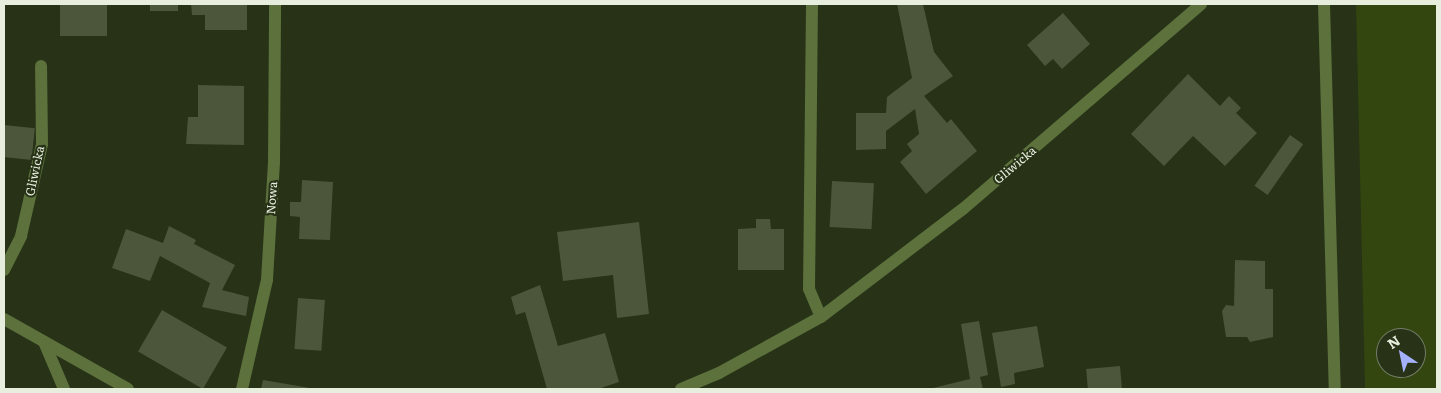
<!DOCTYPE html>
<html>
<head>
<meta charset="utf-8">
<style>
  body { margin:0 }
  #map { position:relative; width:1441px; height:393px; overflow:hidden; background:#273217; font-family:Literata,serif }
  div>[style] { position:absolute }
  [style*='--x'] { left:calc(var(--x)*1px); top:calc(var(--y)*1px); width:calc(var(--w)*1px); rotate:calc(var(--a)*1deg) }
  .green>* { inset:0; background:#33460f }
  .building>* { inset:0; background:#4b563a; transform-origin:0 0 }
  .lane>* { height:12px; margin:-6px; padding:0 6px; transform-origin:6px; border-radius:6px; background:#5c713c }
  .street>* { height:12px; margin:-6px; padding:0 6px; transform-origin:6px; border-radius:6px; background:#5c713c }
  span { translate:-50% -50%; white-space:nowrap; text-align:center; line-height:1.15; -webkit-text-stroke:4px #273217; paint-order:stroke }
  .street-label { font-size:12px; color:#e7eede }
  .frame { position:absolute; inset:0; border:5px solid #e7eede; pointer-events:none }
  .north { position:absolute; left:1376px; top:328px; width:50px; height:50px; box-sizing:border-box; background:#273217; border:1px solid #747d67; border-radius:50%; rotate:326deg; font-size:14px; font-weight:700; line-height:20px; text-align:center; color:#e7eede }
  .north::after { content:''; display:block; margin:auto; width:18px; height:22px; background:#a5b1fc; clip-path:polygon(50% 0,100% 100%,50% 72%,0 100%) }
</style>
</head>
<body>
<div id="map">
  <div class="green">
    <div style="clip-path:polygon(evenodd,1356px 4px,1437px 4px,1437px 389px,1365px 389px,1356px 4px,1386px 338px,1416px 338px,1416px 368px,1386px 368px,1386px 338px)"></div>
  </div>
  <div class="building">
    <div style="left:60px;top:4px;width:47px;height:32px"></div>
    <div style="left:150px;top:4px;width:28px;height:7px"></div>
    <div style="clip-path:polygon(191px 4px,247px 4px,247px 30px,205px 30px,205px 15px,192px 15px)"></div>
    <div style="clip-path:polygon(897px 4px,923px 4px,934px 52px,953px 76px,924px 96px,947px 123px,951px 119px,977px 151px,926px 194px,900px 162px,912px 151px,907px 144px,919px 134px,915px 109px,886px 131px,886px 149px,856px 150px,856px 113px,886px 113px,887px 97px,912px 78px)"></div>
    <div style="clip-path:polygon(1063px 13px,1090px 44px,1062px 69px,1053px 59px,1045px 66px,1027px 45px)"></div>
    <div style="clip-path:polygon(1188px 74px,1220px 106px,1229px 96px,1241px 108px,1236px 113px,1257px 133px,1225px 166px,1193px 136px,1164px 166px,1131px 134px)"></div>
    <div style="clip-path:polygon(198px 85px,244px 86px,244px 145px,186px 144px,188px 117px,198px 117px)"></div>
    <div style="left:4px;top:125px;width:31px;height:32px;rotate:6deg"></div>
    <div style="left:1290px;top:135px;width:16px;height:62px;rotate:35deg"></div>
    <div style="clip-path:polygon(302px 180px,333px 182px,330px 240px,299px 239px,300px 217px,290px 216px,290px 202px,301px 202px)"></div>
    <div style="left:832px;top:181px;width:42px;height:46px;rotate:3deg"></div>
    <div style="clip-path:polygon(756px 219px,770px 219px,771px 229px,784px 229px,784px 270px,738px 270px,738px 229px,756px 228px)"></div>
    <div style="clip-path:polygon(639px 222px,649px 314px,617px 318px,613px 275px,563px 281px,557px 232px)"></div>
    <div style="clip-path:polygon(169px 226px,196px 240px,194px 244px,235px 265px,222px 290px,249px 297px,246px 316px,202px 307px,210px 283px,160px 256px,150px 281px,112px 268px,126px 229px,163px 243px)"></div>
    <div style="clip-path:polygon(1235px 260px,1265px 261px,1265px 289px,1273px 289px,1273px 337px,1250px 342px,1247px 337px,1226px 337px,1222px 311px,1226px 305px,1234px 306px)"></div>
    <div style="clip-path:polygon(540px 285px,558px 346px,605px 333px,619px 382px,598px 389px,547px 389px,525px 312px,516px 315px,511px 297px)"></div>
    <div style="left:298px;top:298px;width:27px;height:51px;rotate:4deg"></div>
    <div style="left:162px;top:310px;width:75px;height:48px;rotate:30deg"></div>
    <div style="clip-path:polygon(979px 321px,988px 375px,980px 377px,983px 389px,929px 389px,970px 379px,961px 324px)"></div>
    <div style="clip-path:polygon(1037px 326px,1044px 367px,1014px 373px,1015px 384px,1001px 387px,992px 333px)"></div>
    <div style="left:1120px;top:366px;width:23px;height:34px;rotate:85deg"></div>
    <div style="clip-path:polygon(263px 380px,310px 388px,310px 389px,261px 389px)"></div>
  </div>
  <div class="lane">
    <div style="--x:812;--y:4;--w:285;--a:90.6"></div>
    <div style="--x:809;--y:289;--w:30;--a:67"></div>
    <div style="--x:1324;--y:4;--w:385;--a:88.4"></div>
    <div style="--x:4;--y:270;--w:38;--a:-63"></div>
    <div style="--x:21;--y:236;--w:94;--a:-77.1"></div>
    <div style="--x:42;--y:144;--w:78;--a:-90.7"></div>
    <div style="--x:44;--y:342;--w:51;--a:66.9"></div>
  </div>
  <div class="street">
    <div style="--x:4;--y:319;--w:142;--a:29.4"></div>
    <div style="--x:242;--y:389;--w:112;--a:-77.1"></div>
    <div style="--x:267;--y:280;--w:118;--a:-86.6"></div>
    <div style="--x:274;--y:162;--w:158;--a:-89.6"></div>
    <div style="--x:681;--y:389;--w:41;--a:-22.8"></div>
    <div style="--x:719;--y:373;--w:116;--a:-28.8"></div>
    <div style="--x:821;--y:317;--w:178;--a:-37.3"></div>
    <div style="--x:963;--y:209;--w:314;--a:-40.7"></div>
  </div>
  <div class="street-label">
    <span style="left:1015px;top:165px;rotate:-40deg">Gliwicka</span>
    <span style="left:35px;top:171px;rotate:-78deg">Gliwicka</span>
    <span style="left:272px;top:198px;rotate:-86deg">Nowa</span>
  </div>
  <div class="frame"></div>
  <div class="north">N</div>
</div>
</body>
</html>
